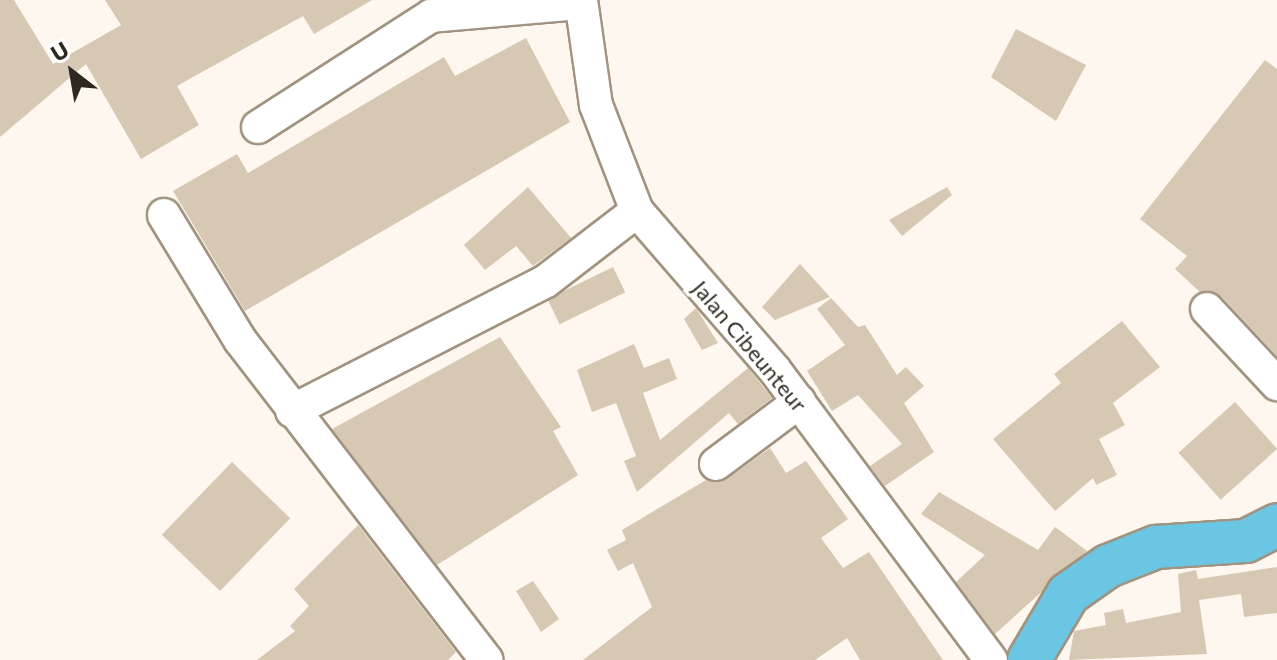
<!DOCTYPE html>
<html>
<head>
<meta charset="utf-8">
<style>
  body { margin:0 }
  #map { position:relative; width:1277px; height:660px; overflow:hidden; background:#fdf7ef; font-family:Commissioner,sans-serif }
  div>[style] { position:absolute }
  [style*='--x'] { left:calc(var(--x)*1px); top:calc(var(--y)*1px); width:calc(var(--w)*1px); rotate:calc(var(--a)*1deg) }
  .building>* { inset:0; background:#d6c8b3; transform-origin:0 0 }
  .roads { filter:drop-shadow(2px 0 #a19380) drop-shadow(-2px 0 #a19380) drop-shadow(0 2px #a19380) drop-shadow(0 -2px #a19380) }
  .minor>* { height:32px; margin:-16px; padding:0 16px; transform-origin:16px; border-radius:16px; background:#fff }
  .major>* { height:42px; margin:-21px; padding:0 21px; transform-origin:21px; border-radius:21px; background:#6ac6e2 }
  span { translate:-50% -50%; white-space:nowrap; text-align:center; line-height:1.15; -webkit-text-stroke:7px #fff; paint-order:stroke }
  .street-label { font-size:22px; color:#2d2820 }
  .north { position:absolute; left:32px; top:32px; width:80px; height:80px; -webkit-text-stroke:6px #fff; paint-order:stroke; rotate:329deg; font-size:22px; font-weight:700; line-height:32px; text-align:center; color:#2d2820 }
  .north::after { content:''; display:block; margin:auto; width:28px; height:36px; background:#2d2820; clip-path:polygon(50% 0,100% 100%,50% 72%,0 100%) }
</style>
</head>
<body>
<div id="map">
  <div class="building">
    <div style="clip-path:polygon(0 0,14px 0,53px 64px,121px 25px,105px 0,372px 0,314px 34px,303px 16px,177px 86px,199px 125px,141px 159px,86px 64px,0 137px)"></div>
    <div style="clip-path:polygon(1016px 29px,1086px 65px,1056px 121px,991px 77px)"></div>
    <div style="clip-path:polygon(526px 38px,570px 122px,245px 311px,173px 191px,237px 154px,248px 173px,444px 57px,455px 76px)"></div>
    <div style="clip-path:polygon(1265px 60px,1277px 69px,1277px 356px,1221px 296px,1200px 292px,1175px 269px,1187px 256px,1140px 219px)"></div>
    <div style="clip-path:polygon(528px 187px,571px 238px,533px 266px,516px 246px,485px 270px,464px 245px)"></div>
    <div style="clip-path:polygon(947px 187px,952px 195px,902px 236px,889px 220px)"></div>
    <div style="clip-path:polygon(800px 264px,830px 297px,775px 320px,762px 307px)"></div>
    <div style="left:613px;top:267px;width:28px;height:73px;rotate:64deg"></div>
    <div style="clip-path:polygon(831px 298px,858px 327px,865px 325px,897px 375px,906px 367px,924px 386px,904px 403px,934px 452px,885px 486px,870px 466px,902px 444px,858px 395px,832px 411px,807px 371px,845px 345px,817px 309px)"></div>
    <div style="clip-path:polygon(696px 308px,718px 343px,702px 350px,684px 319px)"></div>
    <div style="clip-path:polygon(1122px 321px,1160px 367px,1113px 403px,1125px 425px,1099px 439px,1117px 475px,1096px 485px,1093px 478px,1055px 511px,993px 439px,1061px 383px,1054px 374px)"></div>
    <div style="clip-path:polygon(500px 337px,561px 427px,553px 431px,578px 475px,437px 565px,332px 429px)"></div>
    <div style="clip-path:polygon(634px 344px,644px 368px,669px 358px,677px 379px,643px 393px,660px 440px,748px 368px,772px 398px,738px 424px,729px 413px,637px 492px,624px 461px,636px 456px,616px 403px,592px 412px,577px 370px)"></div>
    <div style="left:1235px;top:402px;width:63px;height:76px;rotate:48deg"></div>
    <div style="clip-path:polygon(770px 448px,786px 473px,806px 461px,848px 519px,821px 538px,843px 568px,869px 552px,943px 660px,860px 660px,847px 638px,815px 660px,583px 660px,652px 607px,633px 563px,618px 571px,607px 550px,626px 540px,622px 530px,706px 480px,727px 479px)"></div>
    <div style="left:232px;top:462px;width:81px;height:101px;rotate:44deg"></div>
    <div style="clip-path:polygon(939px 492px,1038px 550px,1055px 527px,1087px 551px,995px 634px,956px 582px,985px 555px,921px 514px)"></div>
    <div style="clip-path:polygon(358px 525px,456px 652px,448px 660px,257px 660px,295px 631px,290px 626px,309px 606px,294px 589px)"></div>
    <div style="clip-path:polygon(1277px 567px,1277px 613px,1244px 617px,1241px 594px,1199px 600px,1207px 654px,1069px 660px,1074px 631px,1106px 625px,1104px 613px,1123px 609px,1126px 623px,1181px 612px,1178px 574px,1196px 570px,1198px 579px)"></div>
    <div style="clip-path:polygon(533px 581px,559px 619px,541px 632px,516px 591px)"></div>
  </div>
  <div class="roads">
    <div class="minor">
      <div style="--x:581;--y:0;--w:106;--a:81.9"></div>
      <div style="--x:596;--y:105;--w:114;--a:68.9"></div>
      <div style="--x:637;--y:211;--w:209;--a:49.1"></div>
      <div style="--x:774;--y:369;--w:363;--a:53.3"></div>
      <div style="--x:258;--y:127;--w:206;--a:-32.7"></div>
      <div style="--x:431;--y:16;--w:150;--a:-5"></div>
      <div style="--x:164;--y:215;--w:146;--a:58.7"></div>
      <div style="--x:240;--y:340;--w:404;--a:52.4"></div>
      <div style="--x:1207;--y:309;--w:103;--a:47"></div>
      <div style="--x:292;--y:411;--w:285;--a:-27.1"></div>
      <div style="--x:546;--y:281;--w:115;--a:-37.6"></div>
      <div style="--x:716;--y:464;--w:104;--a:-36.8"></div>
    </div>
    <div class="major">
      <div style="--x:1029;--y:660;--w:77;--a:-59.4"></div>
      <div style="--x:1068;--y:594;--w:49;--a:-35"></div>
      <div style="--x:1108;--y:566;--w:52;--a:-21.6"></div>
      <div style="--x:1156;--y:547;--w:90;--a:-3.8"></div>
      <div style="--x:1246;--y:541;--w:35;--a:-27"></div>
    </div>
  </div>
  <div class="street-label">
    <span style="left:750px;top:346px;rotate:50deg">Jalan Cibeunteur</span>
  </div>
  <div class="north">U</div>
</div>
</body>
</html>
